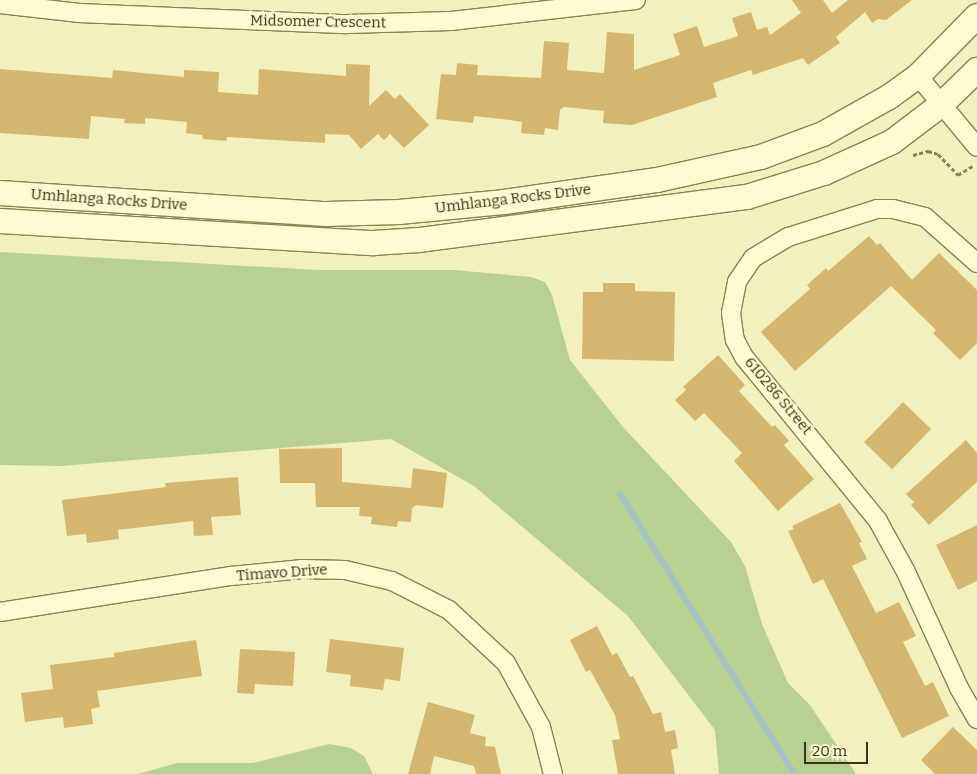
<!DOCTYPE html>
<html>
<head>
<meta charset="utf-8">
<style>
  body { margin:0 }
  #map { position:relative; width:977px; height:774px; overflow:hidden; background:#f2f1be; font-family:Bitter,serif }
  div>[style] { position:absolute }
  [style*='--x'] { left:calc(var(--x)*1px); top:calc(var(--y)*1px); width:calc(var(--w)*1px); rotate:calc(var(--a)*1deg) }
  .green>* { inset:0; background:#b8d191 }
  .stream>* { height:6px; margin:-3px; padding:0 3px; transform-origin:3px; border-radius:3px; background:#a2c3c3 }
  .building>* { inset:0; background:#d5b66f; transform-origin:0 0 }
  .path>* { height:3px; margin-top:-1.5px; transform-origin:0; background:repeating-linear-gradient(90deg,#8d8255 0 4px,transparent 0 6.5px) }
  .roads { filter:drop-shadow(1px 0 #8d8255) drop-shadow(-1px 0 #8d8255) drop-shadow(0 1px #8d8255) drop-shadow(0 -1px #8d8255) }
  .minor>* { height:18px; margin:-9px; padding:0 9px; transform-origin:9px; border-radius:9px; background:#fcfbd2 }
  .secondary>* { height:24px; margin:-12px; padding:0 12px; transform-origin:12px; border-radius:12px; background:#fcfbd2 }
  span { translate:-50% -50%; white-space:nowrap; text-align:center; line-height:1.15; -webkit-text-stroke:4.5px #f9f8ce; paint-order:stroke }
  .street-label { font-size:15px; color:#3a331b }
  .scale { position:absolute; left:804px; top:742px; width:64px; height:22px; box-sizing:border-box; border:2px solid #3a331b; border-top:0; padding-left:6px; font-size:15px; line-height:18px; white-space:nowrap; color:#3a331b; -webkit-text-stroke:4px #f9f8ce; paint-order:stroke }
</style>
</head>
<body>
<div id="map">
  <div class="green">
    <div style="clip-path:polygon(0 252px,319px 270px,454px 270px,531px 277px,545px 282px,552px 295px,570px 360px,623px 427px,731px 542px,745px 566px,762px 624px,788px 683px,810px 705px,856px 774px,719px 774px,715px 730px,628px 616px,474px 486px,391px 439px,61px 466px,0 465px)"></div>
    <div style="clip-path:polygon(329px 744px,351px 748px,364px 756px,373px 774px,138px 774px,177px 763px,253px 763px)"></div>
  </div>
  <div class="stream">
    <div style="--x:620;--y:494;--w:330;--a:58.1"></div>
  </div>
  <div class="building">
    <div style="clip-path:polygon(792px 0,823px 0,832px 13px,848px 0,912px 0,886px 20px,878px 19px,872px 23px,865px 12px,836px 37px,840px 43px,808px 65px,803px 58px,753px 75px,751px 70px,713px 83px,717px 97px,632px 125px,603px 123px,604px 111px,564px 107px,560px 110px,558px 130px,545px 128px,544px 135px,521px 133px,522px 122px,510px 120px,474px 116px,473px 123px,436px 119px,441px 74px,456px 75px,457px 63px,478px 65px,477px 75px,541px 78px,544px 41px,569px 43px,567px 70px,604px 73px,607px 32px,634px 34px,634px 70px,680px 55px,673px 34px,697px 26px,704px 47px,738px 36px,732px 18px,751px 12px,757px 30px,767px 27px,770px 35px,801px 13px)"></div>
    <div style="clip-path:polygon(346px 64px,370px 65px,369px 106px,386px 90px,395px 99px,400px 94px,429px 125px,404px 148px,390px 134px,384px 140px,378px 134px,361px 149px,349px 135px,325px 134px,325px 143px,227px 137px,226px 141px,203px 139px,202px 135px,186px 133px,187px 122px,145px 118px,145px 124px,124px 123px,125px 119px,91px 116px,89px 139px,0 133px,0 69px,112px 78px,113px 70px,184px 77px,184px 70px,219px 72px,218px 92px,258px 95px,259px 69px,346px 76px)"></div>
    <div style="clip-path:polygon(869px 236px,877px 245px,880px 243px,912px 280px,939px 253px,977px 290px,977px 343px,960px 360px,933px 333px,936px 330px,891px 286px,795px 371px,761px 332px,810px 289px,807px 285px,826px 268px,828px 271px)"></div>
    <div style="clip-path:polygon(603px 283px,635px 283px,635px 291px,675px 292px,674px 361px,582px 359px,583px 292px,603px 292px)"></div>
    <div style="clip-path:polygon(718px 355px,745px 385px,739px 391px,772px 427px,775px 425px,789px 441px,784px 445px,814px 479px,778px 511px,734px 461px,742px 453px,704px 413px,695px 421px,675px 400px,686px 390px,683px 387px)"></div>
    <div style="left:903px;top:402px;width:39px;height:56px;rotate:44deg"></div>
    <div style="clip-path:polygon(966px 440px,977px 453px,977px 482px,929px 525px,911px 505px,914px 502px,906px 494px)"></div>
    <div style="clip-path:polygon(342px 448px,342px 482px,411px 488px,413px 468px,447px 473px,443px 508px,416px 505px,412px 508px,411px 522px,398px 521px,397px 527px,371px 524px,372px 517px,359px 516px,360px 507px,316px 507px,315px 483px,280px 483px,279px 449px)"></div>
    <div style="clip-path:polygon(238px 477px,241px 515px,211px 517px,213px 535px,194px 536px,193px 521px,118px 530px,119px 539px,87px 543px,86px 534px,67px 536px,62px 500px,166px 487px,165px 483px)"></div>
    <div style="clip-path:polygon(840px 503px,862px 542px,859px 543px,867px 559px,852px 566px,876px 613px,899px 602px,916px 636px,903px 642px,925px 686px,933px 682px,949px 716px,902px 738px,823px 579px,813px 584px,788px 531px,794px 529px,792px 526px)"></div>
    <div style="clip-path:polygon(977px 525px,977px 581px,958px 590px,936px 545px)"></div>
    <div style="clip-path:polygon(597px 626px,612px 655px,617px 653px,630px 677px,633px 676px,653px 714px,661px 712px,665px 732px,675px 730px,678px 748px,671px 750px,675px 774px,618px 774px,612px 740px,620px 739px,615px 715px,590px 670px,586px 672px,570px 640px)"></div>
    <div style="clip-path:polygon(330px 639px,404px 648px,400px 681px,385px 679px,383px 690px,350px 686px,351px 675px,326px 672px)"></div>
    <div style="clip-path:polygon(196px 640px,202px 676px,97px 691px,100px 707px,91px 709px,93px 724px,64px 728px,63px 717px,25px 722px,21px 693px,53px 689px,50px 665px,114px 657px,114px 653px)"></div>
    <div style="clip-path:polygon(240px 649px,295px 652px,293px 686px,255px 684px,254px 694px,237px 693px)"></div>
    <div style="clip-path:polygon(428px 702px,475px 715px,470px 733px,486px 737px,485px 746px,495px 747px,501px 774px,476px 774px,474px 766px,434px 756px,430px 774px,408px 774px)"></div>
    <div style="clip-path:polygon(953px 727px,977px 750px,977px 774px,935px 774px,921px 760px)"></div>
  </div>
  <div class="path">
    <div style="--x:913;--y:155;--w:16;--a:-15"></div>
    <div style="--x:928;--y:151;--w:10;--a:17"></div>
    <div style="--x:938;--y:154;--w:29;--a:46"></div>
    <div style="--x:958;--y:175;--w:19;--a:-32"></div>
  </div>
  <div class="roads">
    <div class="minor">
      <div style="--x:0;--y:4;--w:80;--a:6.5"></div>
      <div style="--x:79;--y:13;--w:268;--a:2.4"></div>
      <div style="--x:347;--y:24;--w:104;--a:-1.7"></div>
      <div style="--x:451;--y:21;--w:186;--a:-6.5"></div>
      <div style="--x:918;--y:76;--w:92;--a:50.3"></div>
      <div style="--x:977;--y:263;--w:69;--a:-138.5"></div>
      <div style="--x:925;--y:217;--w:33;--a:-166"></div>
      <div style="--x:893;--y:209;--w:16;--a:180"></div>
      <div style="--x:877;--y:209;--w:93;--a:162.5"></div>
      <div style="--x:788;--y:237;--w:41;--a:149"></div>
      <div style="--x:753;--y:258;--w:29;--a:124"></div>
      <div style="--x:737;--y:282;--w:32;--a:101"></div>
      <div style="--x:731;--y:313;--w:27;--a:82"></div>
      <div style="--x:735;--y:340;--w:19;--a:62"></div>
      <div style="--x:744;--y:357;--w:212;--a:50.7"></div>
      <div style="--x:878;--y:521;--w:58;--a:61.2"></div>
      <div style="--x:906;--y:572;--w:128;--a:65.4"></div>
      <div style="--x:959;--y:688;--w:36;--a:60"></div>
      <div style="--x:0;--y:612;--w:234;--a:-8.9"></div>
      <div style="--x:231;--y:576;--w:72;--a:-5.6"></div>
      <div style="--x:303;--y:569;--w:42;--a:1.4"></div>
      <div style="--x:345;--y:570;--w:48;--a:13.2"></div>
      <div style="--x:392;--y:581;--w:64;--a:27"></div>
      <div style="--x:449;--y:610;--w:78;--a:42.9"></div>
      <div style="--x:506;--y:663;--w:73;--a:61.3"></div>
      <div style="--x:541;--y:727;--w:49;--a:75.7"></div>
    </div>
    <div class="secondary">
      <div style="--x:0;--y:193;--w:327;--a:3.7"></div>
      <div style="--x:326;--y:214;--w:73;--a:-1.6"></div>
      <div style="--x:399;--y:212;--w:105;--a:-5.4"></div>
      <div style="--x:504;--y:202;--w:155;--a:-8.2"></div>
      <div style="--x:657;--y:180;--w:107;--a:-12.5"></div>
      <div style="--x:761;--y:157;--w:66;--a:-20.4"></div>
      <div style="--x:823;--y:134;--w:76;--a:-29.3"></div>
      <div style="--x:889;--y:97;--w:36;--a:-36"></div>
      <div style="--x:918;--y:76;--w:84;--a:-45.5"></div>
      <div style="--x:0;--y:221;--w:374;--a:3.4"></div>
      <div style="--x:373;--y:243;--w:46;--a:-3.7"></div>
      <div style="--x:419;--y:240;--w:331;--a:-7.5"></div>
      <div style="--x:747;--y:197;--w:81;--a:-17.3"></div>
      <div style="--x:824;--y:173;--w:75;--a:-24.5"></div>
      <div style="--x:892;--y:142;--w:63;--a:-37.2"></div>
      <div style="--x:942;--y:104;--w:49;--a:-44.2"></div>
    </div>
  </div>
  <div class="street-label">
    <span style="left:318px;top:22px;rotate:1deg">Midsomer Crescent</span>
    <span style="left:513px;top:199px;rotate:-7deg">Umhlanga Rocks Drive</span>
    <span style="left:109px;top:200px;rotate:4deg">Umhlanga Rocks Drive</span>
    <span style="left:778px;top:396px;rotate:50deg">610286 Street</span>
    <span style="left:282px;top:573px;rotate:-4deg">Timavo Drive</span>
  </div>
  <div class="scale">20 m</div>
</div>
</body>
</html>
